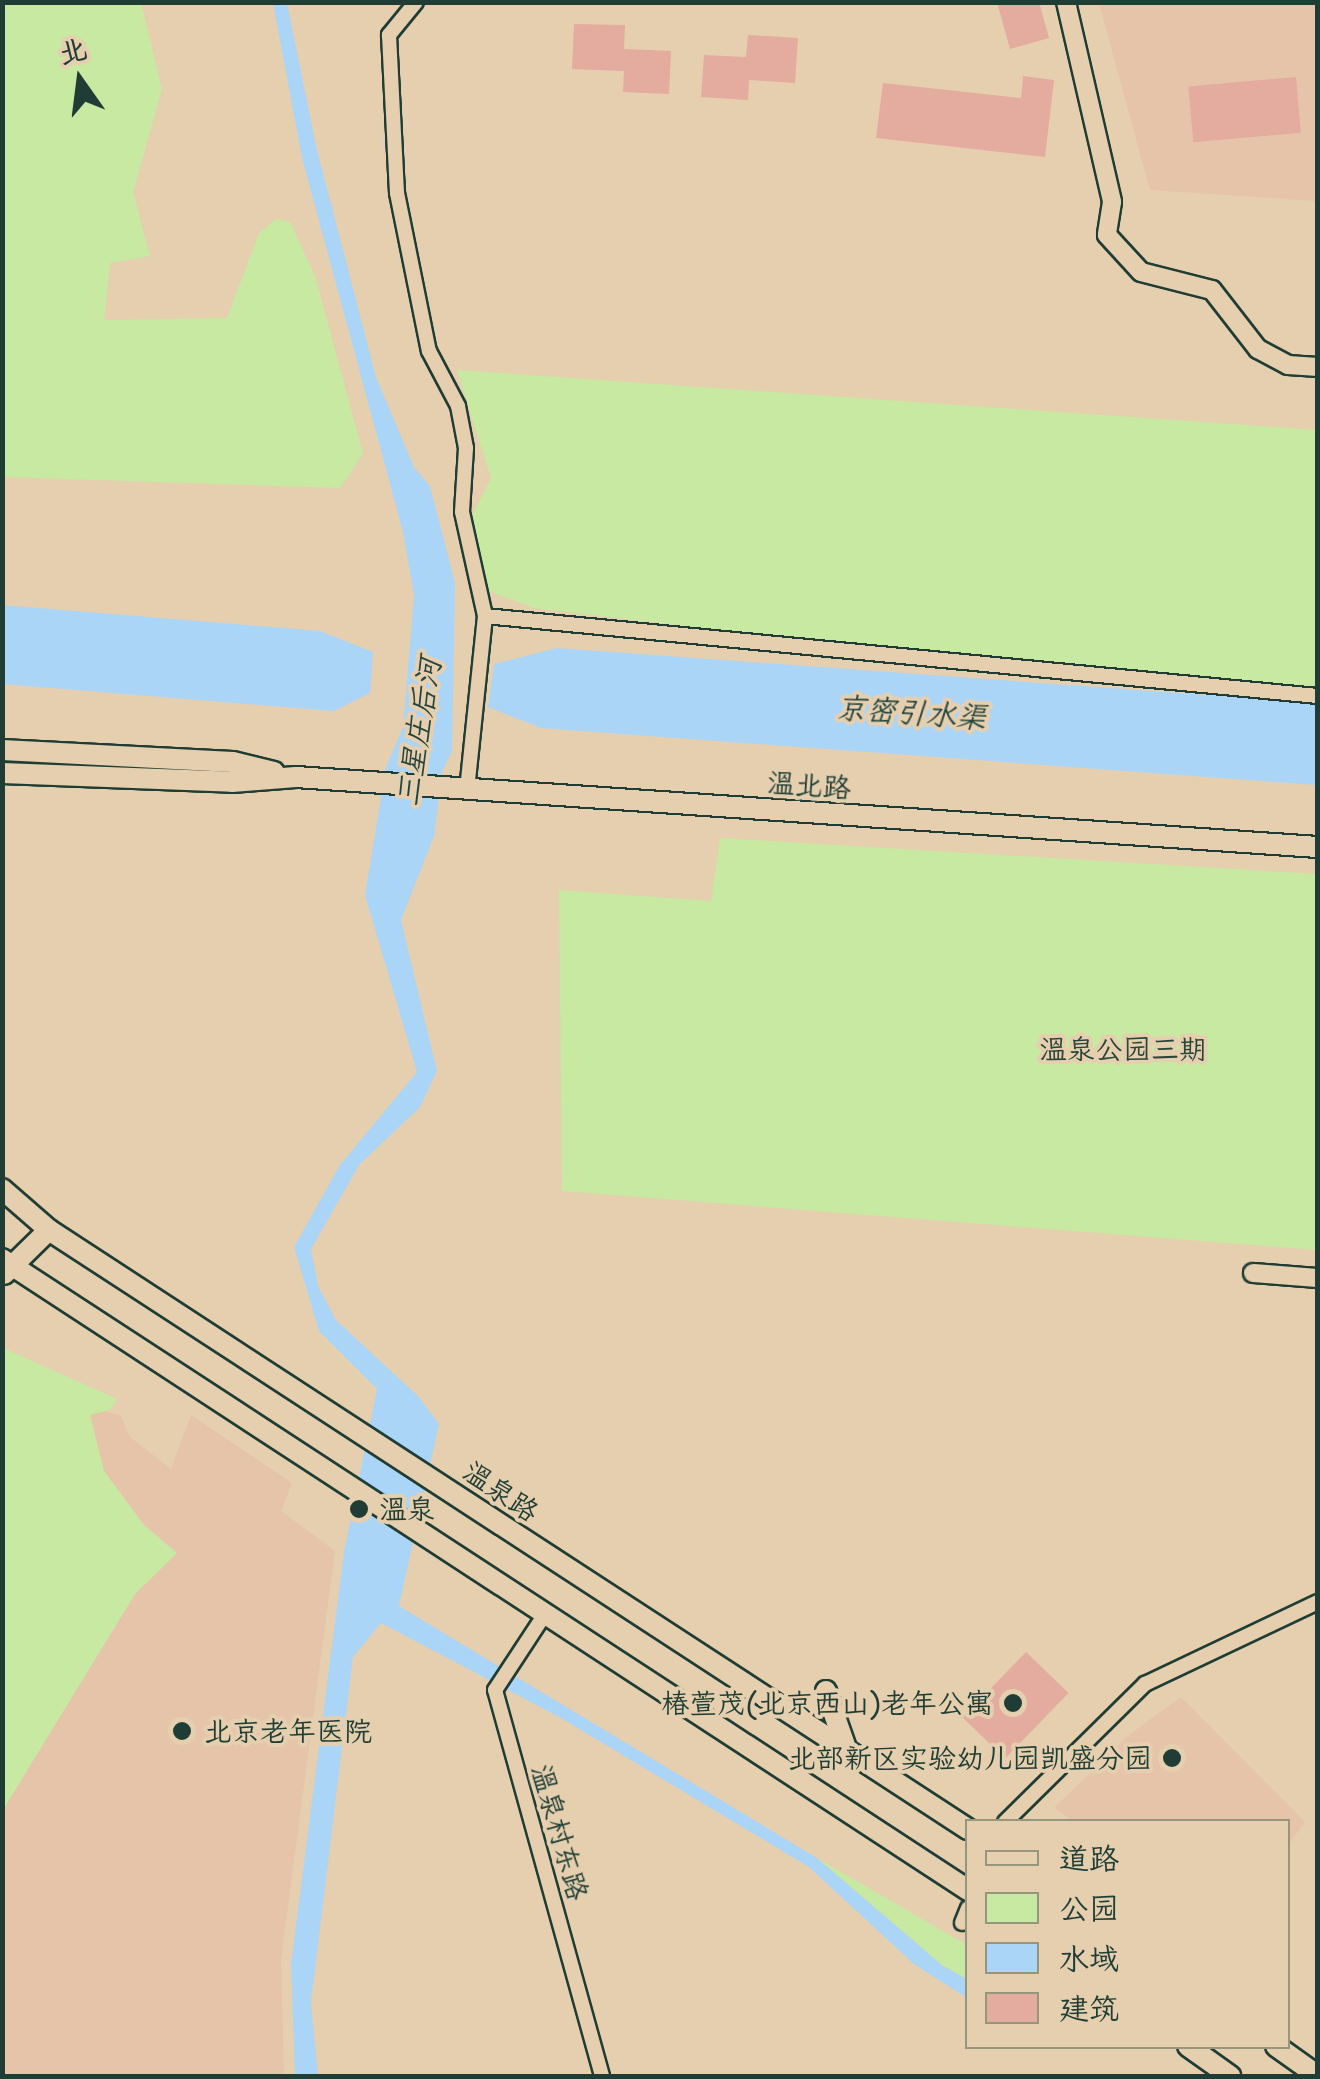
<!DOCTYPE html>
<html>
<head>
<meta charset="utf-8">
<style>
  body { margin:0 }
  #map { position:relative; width:1320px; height:2079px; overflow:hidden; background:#e5cfaf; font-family:"Shantell Sans","LXGW WenKai TC",sans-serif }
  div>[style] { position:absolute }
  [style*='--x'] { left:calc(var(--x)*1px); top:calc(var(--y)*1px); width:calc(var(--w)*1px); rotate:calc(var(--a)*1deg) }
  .built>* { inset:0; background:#e5c4aa }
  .green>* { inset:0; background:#c7e9a1 }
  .water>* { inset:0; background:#abd5f6 }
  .building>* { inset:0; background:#e4ab9f; transform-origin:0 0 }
  .roads { filter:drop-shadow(2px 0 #1f3d34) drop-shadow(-2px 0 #1f3d34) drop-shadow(0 2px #1f3d34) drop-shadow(0 -2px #1f3d34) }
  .minor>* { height:14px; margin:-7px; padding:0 7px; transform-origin:7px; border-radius:7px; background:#e5cfaf }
  .tertiary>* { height:18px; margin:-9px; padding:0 9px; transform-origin:9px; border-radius:9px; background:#e5cfaf }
  .secondary>* { height:20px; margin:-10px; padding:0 10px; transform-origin:10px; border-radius:10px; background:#e5cfaf }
  .dots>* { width:28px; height:28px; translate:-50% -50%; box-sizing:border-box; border:5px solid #e5cfaf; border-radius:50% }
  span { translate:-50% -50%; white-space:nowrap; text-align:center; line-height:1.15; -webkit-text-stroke:8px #e5cfaf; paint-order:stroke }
  .street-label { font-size:28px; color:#1f3d34 }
  .park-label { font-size:28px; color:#274639 }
  .poi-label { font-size:28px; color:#1f3d34 }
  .left { translate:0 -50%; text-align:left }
  .right { translate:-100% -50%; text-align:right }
  .water-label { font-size:30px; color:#26453e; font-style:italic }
  .frame { position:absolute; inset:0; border:5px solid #1f3d34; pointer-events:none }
  .legend { position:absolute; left:965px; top:1819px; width:325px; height:230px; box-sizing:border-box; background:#e5cfaf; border:2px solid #96957e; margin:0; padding:12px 18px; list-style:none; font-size:30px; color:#1f3d34 }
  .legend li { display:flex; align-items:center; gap:20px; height:50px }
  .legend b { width:50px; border:2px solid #96957e }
  .north { position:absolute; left:30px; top:30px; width:100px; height:100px; -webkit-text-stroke:8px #e5cfaf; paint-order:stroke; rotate:346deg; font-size:28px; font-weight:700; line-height:40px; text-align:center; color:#1f3d34 }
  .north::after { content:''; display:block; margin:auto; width:35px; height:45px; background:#1f3d34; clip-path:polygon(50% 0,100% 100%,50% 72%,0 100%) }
</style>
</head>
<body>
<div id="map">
  <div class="built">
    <div style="clip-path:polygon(1099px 3px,1317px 3px,1317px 201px,1150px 190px)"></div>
    <div style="clip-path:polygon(99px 1409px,121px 1416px,130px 1437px,171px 1469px,191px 1415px,292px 1483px,281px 1511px,335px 1551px,281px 1959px,284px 2076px,3px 2076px,2px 1810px,135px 1594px,176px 1553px,144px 1525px,104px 1472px,90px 1414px)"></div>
    <div style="clip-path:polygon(1181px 1697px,1305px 1822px,1288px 1845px,1288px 1822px,1073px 1821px,1054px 1808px,1129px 1735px)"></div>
  </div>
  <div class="green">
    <div style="clip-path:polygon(2px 3px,141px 3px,162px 89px,133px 192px,150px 256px,110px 263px,104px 320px,227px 318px,259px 233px,276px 219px,290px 222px,315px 276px,363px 454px,340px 488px,3px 477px)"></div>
    <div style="clip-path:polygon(457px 370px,1317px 430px,1317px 686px,1077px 673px,534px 608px,486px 590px,471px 518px,491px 478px)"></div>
    <div style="clip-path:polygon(720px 838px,1317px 874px,1317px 1250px,562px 1191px,559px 890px,711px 901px)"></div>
    <div style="clip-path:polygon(3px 1348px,117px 1399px,110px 1410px,90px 1415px,104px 1471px,144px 1525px,177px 1553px,135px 1594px,3px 1810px)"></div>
    <div style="clip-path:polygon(817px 1858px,967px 1945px,967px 1979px,943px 1966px)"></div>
  </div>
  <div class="water">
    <div style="clip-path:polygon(273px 3px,287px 3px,316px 146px,376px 377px,414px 467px,430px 486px,455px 583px,452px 751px,442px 772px,434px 836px,401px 920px,437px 1071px,420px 1107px,359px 1165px,311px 1249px,318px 1286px,336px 1320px,419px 1397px,439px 1424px,399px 1606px,817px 1858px,943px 1966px,967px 1979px,967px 1998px,914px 1964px,809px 1867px,561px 1718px,381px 1623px,353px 1657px,311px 2002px,318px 2076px,295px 2076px,291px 1964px,344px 1552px,377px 1389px,319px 1331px,294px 1247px,340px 1165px,417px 1072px,365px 895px,386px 767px,403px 727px,414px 595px,403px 532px,302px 158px)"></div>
    <div style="clip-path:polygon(2px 605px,320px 631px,373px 652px,370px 693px,334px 711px,3px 684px)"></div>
    <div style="clip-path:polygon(557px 648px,1317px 703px,1317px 785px,541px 728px,488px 707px,494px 664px)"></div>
  </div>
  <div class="building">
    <div style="clip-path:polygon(997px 2px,1039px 2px,1049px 38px,1010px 49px)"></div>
    <div style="clip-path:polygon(574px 24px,625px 25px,624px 49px,671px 51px,669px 94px,623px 92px,624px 71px,572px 69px)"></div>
    <div style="clip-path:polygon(748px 35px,798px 38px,795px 83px,749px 80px,748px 100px,701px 97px,704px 55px,746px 57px)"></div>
    <div style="clip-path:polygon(1023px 76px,1054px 80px,1045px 157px,876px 138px,883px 83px,1021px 98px)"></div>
    <div style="left:1296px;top:77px;width:56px;height:108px;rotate:85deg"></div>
    <div style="left:1026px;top:1652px;width:59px;height:91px;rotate:44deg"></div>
  </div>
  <div class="roads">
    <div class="minor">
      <div style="--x:416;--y:2;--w:43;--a:129.3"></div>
      <div style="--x:389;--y:35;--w:158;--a:87.1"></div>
      <div style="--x:397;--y:193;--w:161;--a:78.6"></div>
      <div style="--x:429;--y:351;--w:62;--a:62.2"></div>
      <div style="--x:458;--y:406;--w:43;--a:79.2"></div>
      <div style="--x:466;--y:448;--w:64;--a:93.6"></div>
      <div style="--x:462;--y:512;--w:107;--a:77.5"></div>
      <div style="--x:485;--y:616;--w:174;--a:95.9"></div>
      <div style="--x:485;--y:616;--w:837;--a:5.49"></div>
      <div style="--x:545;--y:1614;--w:91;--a:123.3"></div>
      <div style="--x:495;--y:1690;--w:401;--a:74.5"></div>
      <div style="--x:1005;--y:1822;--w:197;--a:-44.6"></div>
      <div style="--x:1145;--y:1684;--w:191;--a:-25.4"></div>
      <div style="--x:962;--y:1923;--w:16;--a:-68"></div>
    </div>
    <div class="tertiary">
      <div style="--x:1066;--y:2;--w:205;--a:77"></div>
      <div style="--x:1112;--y:202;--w:33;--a:99"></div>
      <div style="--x:1107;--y:235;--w:50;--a:47.4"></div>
      <div style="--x:1141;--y:272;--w:73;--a:14.2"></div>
      <div style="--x:1212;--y:290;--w:75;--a:52.1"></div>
      <div style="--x:1258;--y:349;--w:34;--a:28"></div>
      <div style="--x:1288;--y:365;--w:30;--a:4"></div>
      <div style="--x:1253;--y:1273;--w:65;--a:4.4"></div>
    </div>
    <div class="secondary">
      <div style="--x:2;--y:750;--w:231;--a:3"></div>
      <div style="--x:233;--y:762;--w:42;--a:13.7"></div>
      <div style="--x:2;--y:773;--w:230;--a:2.2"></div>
      <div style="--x:232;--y:782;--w:64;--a:-4.5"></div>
      <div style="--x:296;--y:777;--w:1024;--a:3.92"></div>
      <div style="--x:2;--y:1189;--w:62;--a:41.1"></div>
      <div style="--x:49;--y:1230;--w:1097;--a:33.1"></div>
      <div style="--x:2;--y:1259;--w:1154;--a:33.15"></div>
      <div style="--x:4;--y:1274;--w:63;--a:-44.4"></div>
      <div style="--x:826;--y:1691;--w:64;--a:70.7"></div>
      <div style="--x:1188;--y:2046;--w:52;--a:35.5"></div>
      <div style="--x:1276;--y:2046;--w:52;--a:35.5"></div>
    </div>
  </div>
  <div class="dots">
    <div style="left:359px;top:1509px;background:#1f3d34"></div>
    <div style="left:1013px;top:1703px;background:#1f3d34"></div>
    <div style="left:182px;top:1731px;background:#1f3d34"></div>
    <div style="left:1172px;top:1758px;background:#1f3d34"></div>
  </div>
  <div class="street-label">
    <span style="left:809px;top:785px;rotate:4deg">温北路</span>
    <span style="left:501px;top:1491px;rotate:34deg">温泉路</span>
    <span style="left:560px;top:1832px;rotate:74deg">温泉村东路</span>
  </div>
  <div class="park-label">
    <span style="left:1123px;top:1049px">温泉公园三期</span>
  </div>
  <div class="poi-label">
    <span class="left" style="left:379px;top:1509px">温泉</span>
    <span class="right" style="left:993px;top:1703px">椿萱茂(北京西山)老年公寓</span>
    <span class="left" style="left:204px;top:1731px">北京老年医院</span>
    <span class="right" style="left:1152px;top:1758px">北部新区实验幼儿园凯盛分园</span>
  </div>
  <div class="water-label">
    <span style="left:911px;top:713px;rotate:4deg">京密引水渠</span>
    <span style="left:419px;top:732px;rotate:-81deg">三星庄后河</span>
  </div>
  <div class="frame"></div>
  <ul class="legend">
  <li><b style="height:12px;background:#e5cfaf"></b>道路</li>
  <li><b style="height:28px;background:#c7e9a1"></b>公园</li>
  <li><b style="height:28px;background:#abd5f6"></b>水域</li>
  <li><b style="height:28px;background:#e4ab9f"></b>建筑</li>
  </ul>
  <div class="north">北</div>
</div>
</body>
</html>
